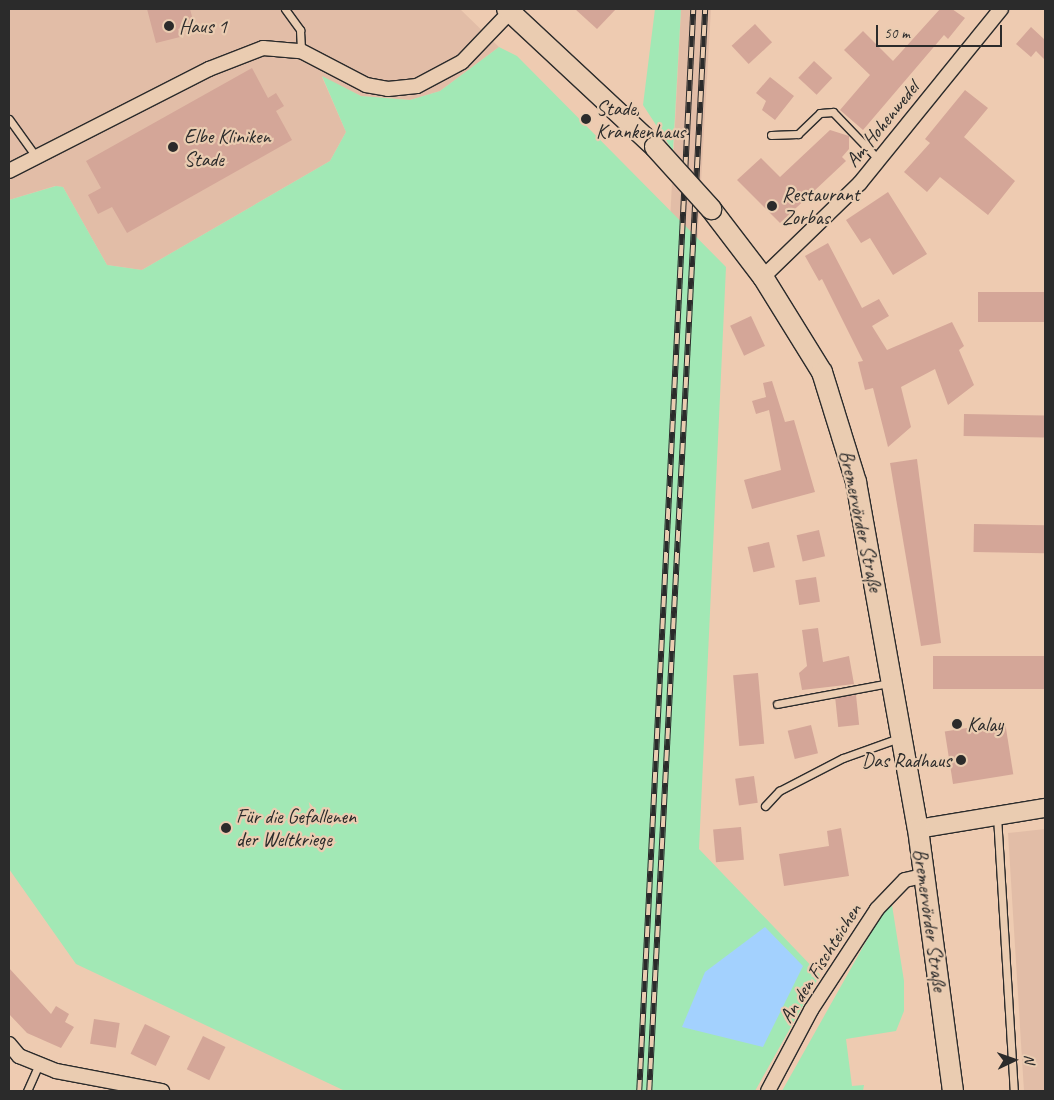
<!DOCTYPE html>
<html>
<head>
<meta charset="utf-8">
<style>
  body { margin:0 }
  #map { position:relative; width:1054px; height:1100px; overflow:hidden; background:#eecbb1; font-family:Caveat,sans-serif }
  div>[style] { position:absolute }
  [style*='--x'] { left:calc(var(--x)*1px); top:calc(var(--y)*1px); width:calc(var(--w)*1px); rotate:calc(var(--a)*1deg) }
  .built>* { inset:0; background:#e2bda7 }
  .green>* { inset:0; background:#a2e8b5 }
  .water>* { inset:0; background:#a3d1fe }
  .building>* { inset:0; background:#d4a698; transform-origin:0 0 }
  .roads { filter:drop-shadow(1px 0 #2b2b2b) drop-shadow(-1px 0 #2b2b2b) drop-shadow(0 1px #2b2b2b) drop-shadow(0 -1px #2b2b2b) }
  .service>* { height:7px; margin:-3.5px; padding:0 3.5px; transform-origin:3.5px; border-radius:3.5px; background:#eaccb1 }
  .minor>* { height:14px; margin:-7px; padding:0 7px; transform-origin:7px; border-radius:7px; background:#eaccb1 }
  .tertiary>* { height:18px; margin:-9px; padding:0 9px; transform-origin:9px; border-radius:9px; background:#eaccb1 }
  .secondary>* { height:20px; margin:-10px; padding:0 10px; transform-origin:10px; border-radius:10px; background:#eaccb1 }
  .rail>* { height:5.5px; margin-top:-2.75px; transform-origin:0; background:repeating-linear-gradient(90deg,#eaccb1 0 11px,#2b2b2b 0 22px); box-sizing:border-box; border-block:1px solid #2b2b2b }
  .bridges { filter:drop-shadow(1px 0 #2b2b2b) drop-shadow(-1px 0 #2b2b2b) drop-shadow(0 1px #2b2b2b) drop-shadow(0 -1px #2b2b2b) }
  .secondary-bridge>* { height:20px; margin:-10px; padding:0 10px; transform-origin:10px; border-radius:10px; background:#eaccb1 }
  .dots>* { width:14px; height:14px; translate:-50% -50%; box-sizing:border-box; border:2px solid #eaccb1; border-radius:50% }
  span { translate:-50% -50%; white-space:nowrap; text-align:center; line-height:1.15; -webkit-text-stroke:4.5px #eaccb1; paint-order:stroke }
  .poi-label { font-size:20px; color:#2b2b2b }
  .left { translate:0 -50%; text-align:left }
  .right { translate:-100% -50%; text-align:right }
  .street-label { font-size:20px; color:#2b2b2b }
  .frame { position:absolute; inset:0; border:10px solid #2b2b2b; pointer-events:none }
  .north { position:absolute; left:989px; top:1035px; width:50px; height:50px; -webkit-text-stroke:4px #eaccb1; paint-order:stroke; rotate:87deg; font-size:14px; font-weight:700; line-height:20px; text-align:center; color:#2b2b2b }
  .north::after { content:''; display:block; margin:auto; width:18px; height:22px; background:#2b2b2b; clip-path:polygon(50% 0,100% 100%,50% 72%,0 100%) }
  .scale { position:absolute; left:876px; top:25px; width:126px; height:22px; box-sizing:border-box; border:2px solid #2b2b2b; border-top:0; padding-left:6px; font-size:15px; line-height:18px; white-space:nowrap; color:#2b2b2b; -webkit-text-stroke:4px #eaccb1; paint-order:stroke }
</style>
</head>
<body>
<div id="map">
  <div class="built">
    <div style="clip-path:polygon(9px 9px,460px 9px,499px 47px,440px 91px,410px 100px,361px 96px,322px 77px,346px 132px,330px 161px,142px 270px,107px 265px,63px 187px,55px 186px,9px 200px)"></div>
    <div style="clip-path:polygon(681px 9px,711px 9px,669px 736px,625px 1091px)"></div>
    <div style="clip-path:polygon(1045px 829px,1045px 1091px,1024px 1091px,1008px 833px)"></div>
  </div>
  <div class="green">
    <div style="clip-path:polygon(655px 9px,681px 9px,673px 151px,643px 105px)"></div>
    <div style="clip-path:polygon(499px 47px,517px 56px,726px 267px,699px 849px,820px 975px,755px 1091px,345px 1091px,76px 964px,9px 869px,9px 200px,56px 186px,63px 187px,107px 265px,142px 270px,330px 161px,346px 132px,322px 76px,361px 96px,410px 100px,440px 91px)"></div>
    <div style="clip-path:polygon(892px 905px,904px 981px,904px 1011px,896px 1031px,846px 1039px,852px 1086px,864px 1085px,863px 1091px,782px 1091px,886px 906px)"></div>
  </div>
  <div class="water">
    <div style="clip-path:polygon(765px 927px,803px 966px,763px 1047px,682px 1027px,705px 972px)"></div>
  </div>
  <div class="building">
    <div style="clip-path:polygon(147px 9px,190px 9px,194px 24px,178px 29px,180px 37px,156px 43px)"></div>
    <div style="clip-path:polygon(575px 9px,616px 9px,597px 29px)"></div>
    <div style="clip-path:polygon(940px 9px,952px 9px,965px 18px,948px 39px,944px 35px,863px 130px,840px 110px,870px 75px,844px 50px,863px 31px,893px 61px)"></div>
    <div style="left:755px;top:24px;width:25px;height:32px;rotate:47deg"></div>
    <div style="clip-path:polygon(1031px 27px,1045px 40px,1045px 60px,1036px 51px,1031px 57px,1016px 44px)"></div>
    <div style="left:814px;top:61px;width:25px;height:23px;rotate:43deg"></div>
    <div style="clip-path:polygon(252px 68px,268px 98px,276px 93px,284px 106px,276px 111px,292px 140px,127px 233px,112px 207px,98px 214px,88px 195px,101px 188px,86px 161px)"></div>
    <div style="clip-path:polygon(770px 77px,794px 96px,775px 120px,762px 110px,766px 101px,756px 93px)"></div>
    <div style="clip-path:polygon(965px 90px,988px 108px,964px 137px,1015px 181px,988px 215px,940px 177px,927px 192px,904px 172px,930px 143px,925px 139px)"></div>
    <div style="clip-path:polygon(830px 130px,849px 136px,849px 149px,842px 157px,846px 161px,780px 223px,737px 180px,761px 158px,780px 177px)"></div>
    <div style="clip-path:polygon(888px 192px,927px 254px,893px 275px,870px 238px,861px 243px,846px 220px)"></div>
    <div style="clip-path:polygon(828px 243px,862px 308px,879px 299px,889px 316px,872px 326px,887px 350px,952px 322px,964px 346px,959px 350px,974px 385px,948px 405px,935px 369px,901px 387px,911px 427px,888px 447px,873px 388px,865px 390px,858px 362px,863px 361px,822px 279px,819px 281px,805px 256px)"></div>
    <div style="left:1045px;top:292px;width:30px;height:67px;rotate:90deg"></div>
    <div style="left:751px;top:316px;width:33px;height:23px;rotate:65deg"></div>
    <div style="clip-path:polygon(772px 381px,785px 422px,794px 420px,815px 492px,752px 509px,744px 480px,781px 470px,769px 410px,756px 414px,752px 401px,766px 397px,763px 383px)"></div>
    <div style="left:964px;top:414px;width:81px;height:22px;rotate:1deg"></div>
    <div style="clip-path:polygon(917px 459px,941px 643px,921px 646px,890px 463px)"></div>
    <div style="left:974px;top:524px;width:71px;height:28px;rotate:1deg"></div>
    <div style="left:819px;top:530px;width:27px;height:23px;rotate:77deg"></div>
    <div style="left:769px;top:542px;width:26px;height:22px;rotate:77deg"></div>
    <div style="left:816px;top:577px;width:25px;height:21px;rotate:81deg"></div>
    <div style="clip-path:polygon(818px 628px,823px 662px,849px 656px,854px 684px,802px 690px,799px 673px,807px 666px,802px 630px)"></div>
    <div style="left:1045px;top:656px;width:33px;height:112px;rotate:90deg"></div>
    <div style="left:758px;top:673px;width:71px;height:25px;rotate:85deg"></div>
    <div style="left:856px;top:695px;width:30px;height:21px;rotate:84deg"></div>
    <div style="left:1005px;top:722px;width:53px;height:61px;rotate:81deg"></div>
    <div style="left:811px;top:725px;width:29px;height:24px;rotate:76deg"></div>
    <div style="left:754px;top:776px;width:27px;height:19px;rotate:82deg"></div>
    <div style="left:741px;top:827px;width:33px;height:28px;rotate:85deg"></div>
    <div style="clip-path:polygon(841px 828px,849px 876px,784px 886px,779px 854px,829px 846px,827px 831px)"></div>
    <div style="clip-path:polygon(9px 968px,51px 1014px,56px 1006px,69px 1014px,65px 1022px,74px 1027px,61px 1048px,27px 1033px,9px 1014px)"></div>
    <div style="left:94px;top:1019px;width:26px;height:25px;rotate:9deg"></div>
    <div style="left:145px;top:1024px;width:28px;height:33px;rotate:26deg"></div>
    <div style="left:203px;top:1036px;width:25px;height:37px;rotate:26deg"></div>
  </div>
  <div class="roads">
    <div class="service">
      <div style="--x:285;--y:9;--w:26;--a:54"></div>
      <div style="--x:300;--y:30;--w:21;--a:87"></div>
      <div style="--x:9;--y:119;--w:48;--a:54.3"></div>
      <div style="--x:771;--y:135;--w:27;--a:-2"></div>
      <div style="--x:798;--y:134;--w:30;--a:-44"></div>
      <div style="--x:820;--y:113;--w:13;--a:-4"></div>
      <div style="--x:833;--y:112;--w:66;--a:46.2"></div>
      <div style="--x:777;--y:704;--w:114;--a:-10.6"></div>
      <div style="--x:765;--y:806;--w:21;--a:-47"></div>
      <div style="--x:779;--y:791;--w:72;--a:-27.3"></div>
      <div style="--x:843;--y:758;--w:59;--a:-19.7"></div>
      <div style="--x:997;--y:816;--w:276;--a:86.5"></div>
      <div style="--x:27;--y:1091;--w:30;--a:-66"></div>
    </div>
    <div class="minor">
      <div style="--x:9;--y:171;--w:225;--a:-27"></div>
      <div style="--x:209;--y:69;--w:58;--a:-21.3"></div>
      <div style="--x:263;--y:48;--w:38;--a:5"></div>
      <div style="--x:301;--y:51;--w:73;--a:27.6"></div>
      <div style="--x:366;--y:85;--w:22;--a:10"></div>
      <div style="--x:388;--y:89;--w:29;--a:-6"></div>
      <div style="--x:417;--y:86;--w:51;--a:-28.1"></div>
      <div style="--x:462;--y:62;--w:69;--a:-46.2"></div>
      <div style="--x:763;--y:277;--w:135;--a:-44.1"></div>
      <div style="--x:860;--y:183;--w:224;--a:-51"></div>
      <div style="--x:9;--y:1044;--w:16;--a:50"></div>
      <div style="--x:19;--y:1056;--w:40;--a:22"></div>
      <div style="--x:56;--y:1071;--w:108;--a:10.7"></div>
      <div style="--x:768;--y:1091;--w:92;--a:-62"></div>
      <div style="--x:811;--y:1010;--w:121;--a:-56.8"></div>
      <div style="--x:877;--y:909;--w:40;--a:-46"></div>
      <div style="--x:905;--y:880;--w:18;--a:-13"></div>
    </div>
    <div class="tertiary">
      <div style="--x:918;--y:829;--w:129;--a:-9.4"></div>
    </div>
    <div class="secondary">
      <div style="--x:507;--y:9;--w:202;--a:43"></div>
      <div style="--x:711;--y:209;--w:86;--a:52.6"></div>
      <div style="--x:763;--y:277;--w:112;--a:58.2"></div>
      <div style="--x:822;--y:372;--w:115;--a:72.8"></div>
      <div style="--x:856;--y:482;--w:352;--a:79.9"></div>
      <div style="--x:918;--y:829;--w:264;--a:82.4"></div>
    </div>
  </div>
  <div class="rail">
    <div style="--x:639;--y:1091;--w:1083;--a:-87.14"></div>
    <div style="--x:649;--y:1091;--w:1083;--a:-87.04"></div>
  </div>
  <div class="bridges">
    <div class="secondary-bridge">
      <div style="--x:655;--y:147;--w:84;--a:47.9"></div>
    </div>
  </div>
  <div class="dots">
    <div style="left:169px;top:26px;background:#2b2b2b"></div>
    <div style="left:586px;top:119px;background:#2b2b2b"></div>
    <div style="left:173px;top:147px;background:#2b2b2b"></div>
    <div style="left:772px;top:206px;background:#2b2b2b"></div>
    <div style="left:957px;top:724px;background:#2b2b2b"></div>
    <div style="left:961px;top:760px;background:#2b2b2b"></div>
    <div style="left:226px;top:828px;background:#2b2b2b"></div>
  </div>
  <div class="poi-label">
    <span class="left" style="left:179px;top:26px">Haus 1</span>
    <span class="left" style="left:596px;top:120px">Stade,<br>Krankenhaus</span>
    <span class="left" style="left:184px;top:148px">Elbe Kliniken<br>Stade</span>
    <span class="left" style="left:782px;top:206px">Restaurant<br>Zorbas</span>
    <span class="left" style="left:967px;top:724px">Kalay</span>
    <span class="right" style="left:951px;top:760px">Das Radhaus</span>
    <span class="left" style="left:236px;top:828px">Für die Gefallenen<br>der Weltkriege</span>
  </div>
  <div class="street-label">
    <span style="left:882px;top:124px;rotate:-51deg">Am Hohenwedel</span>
    <span style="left:861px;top:521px;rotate:78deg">Bremervörder Straße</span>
    <span style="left:930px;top:920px;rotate:82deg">Bremervörder Straße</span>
    <span style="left:820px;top:963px;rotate:-58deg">An den Fischteichen</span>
  </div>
  <div class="frame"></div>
  <div class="north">N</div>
  <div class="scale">50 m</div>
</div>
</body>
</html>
